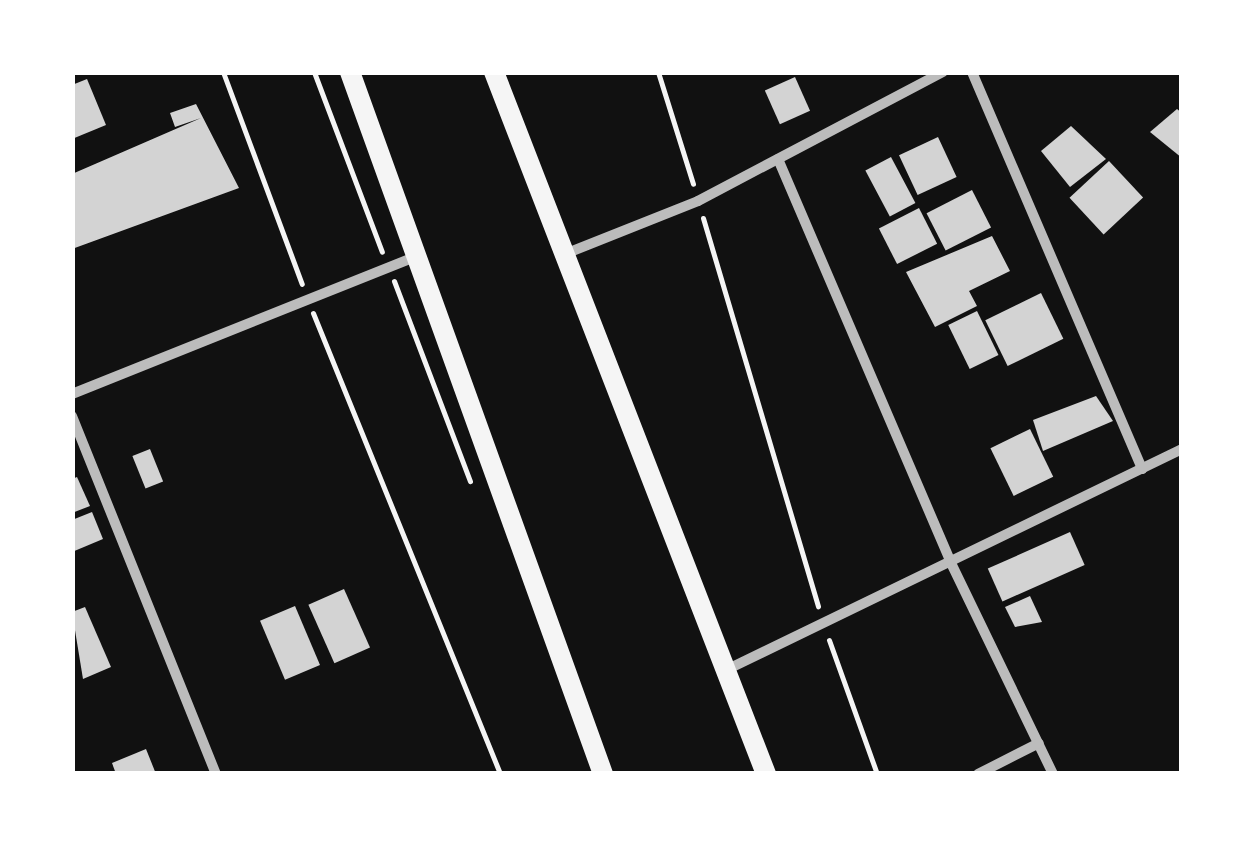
<!DOCTYPE html>
<html>
<head>
<meta charset="utf-8">
<style>
  body { margin:0 }
  #map { position:relative; width:1254px; height:846px; overflow:hidden; background:#111; font-family:"IBM Plex Serif",serif }
  div>[style] { position:absolute }
  [style*='--x'] { left:calc(var(--x)*1px); top:calc(var(--y)*1px); width:calc(var(--w)*1px); rotate:calc(var(--a)*1deg) }
  .building>* { inset:0; background:#d3d3d3; transform-origin:0 0 }
  .path>* { height:5px; margin:-2.5px; padding:0 2.5px; transform-origin:2.5px; border-radius:2.5px; background:#f5f5f5 }
  .minor>* { height:10px; margin:-5px; padding:0 5px; transform-origin:5px; border-radius:5px; background:#bcbcbc }
  .primary>* { height:20px; margin:-10px; padding:0 10px; transform-origin:10px; border-radius:10px; background:#f5f5f5 }
  span { translate:-50% -50%; white-space:nowrap; text-align:center; line-height:1.15; -webkit-text-stroke:10px #fff; paint-order:stroke }
  .frame { position:absolute; inset:0; border:75px solid #fff; pointer-events:none }
</style>
</head>
<body>
<div id="map">
  <div class="building">
    <div style="left:795px;top:77px;width:37px;height:33px;rotate:66deg"></div>
    <div style="clip-path:polygon(87px 79px,106px 125px,72px 139px,72px 85px)"></div>
    <div style="clip-path:polygon(196px 104px,239px 188px,72px 249px,72px 174px,201px 118px,175px 127px,170px 113px)"></div>
    <div style="clip-path:polygon(1177px 109px,1182px 113px,1182px 158px,1150px 132px)"></div>
    <div style="clip-path:polygon(1071px 126px,1106px 159px,1070px 187px,1041px 151px)"></div>
    <div style="left:938px;top:137px;width:44px;height:43px;rotate:65deg"></div>
    <div style="left:891px;top:157px;width:52px;height:29px;rotate:62deg"></div>
    <div style="left:1109px;top:161px;width:50px;height:54px;rotate:47deg"></div>
    <div style="left:972px;top:190px;width:42px;height:51px;rotate:63deg"></div>
    <div style="left:919px;top:208px;width:40px;height:45px;rotate:63deg"></div>
    <div style="clip-path:polygon(992px 236px,1010px 271px,969px 291px,977px 306px,935px 327px,906px 272px)"></div>
    <div style="left:1041px;top:293px;width:51px;height:62px;rotate:64deg"></div>
    <div style="left:977px;top:311px;width:49px;height:32px;rotate:64deg"></div>
    <div style="clip-path:polygon(1096px 396px,1113px 421px,1043px 451px,1033px 420px)"></div>
    <div style="left:1030px;top:429px;width:53px;height:44px;rotate:64deg"></div>
    <div style="left:150px;top:449px;width:35px;height:19px;rotate:68deg"></div>
    <div style="clip-path:polygon(77px 477px,90px 506px,72px 513px,72px 479px)"></div>
    <div style="clip-path:polygon(92px 512px,103px 539px,72px 552px,72px 520px)"></div>
    <div style="left:1070px;top:532px;width:36px;height:90px;rotate:66deg"></div>
    <div style="left:344px;top:589px;width:64px;height:39px;rotate:66deg"></div>
    <div style="clip-path:polygon(1030px 596px,1042px 622px,1015px 627px,1005px 607px)"></div>
    <div style="left:295px;top:606px;width:64px;height:38px;rotate:67deg"></div>
    <div style="clip-path:polygon(85px 607px,111px 667px,83px 679px,72px 612px)"></div>
    <div style="clip-path:polygon(146px 749px,156px 774px,116px 774px,112px 763px)"></div>
  </div>
  <div class="path">
    <div style="--x:223;--y:72;--w:226;--a:69.6"></div>
    <div style="--x:314;--y:72;--w:192;--a:69.3"></div>
    <div style="--x:658;--y:72;--w:117;--a:72.6"></div>
    <div style="--x:703;--y:218;--w:405;--a:73.5"></div>
    <div style="--x:394;--y:281;--w:214;--a:69.2"></div>
    <div style="--x:313;--y:313;--w:497;--a:67.9"></div>
    <div style="--x:829;--y:640;--w:142;--a:70.3"></div>
  </div>
  <div class="minor">
    <div style="--x:972;--y:72;--w:432;--a:66.8"></div>
    <div style="--x:778;--y:159;--w:439;--a:66.8"></div>
    <div style="--x:951;--y:563;--w:234;--a:64.2"></div>
    <div style="--x:565;--y:254;--w:143;--a:-21.7"></div>
    <div style="--x:698;--y:201;--w:277;--a:-27.8"></div>
    <div style="--x:72;--y:394;--w:375;--a:-21.8"></div>
    <div style="--x:72;--y:416;--w:386;--a:68.1"></div>
    <div style="--x:724;--y:671;--w:509;--a:-25.86"></div>
    <div style="--x:978;--y:774;--w:68;--a:-26.9"></div>
  </div>
  <div class="primary">
    <div style="--x:350;--y:72;--w:746;--a:70.18"></div>
    <div style="--x:494;--y:72;--w:753;--a:68.82"></div>
  </div>
  <div class="frame"></div>
</div>
</body>
</html>
